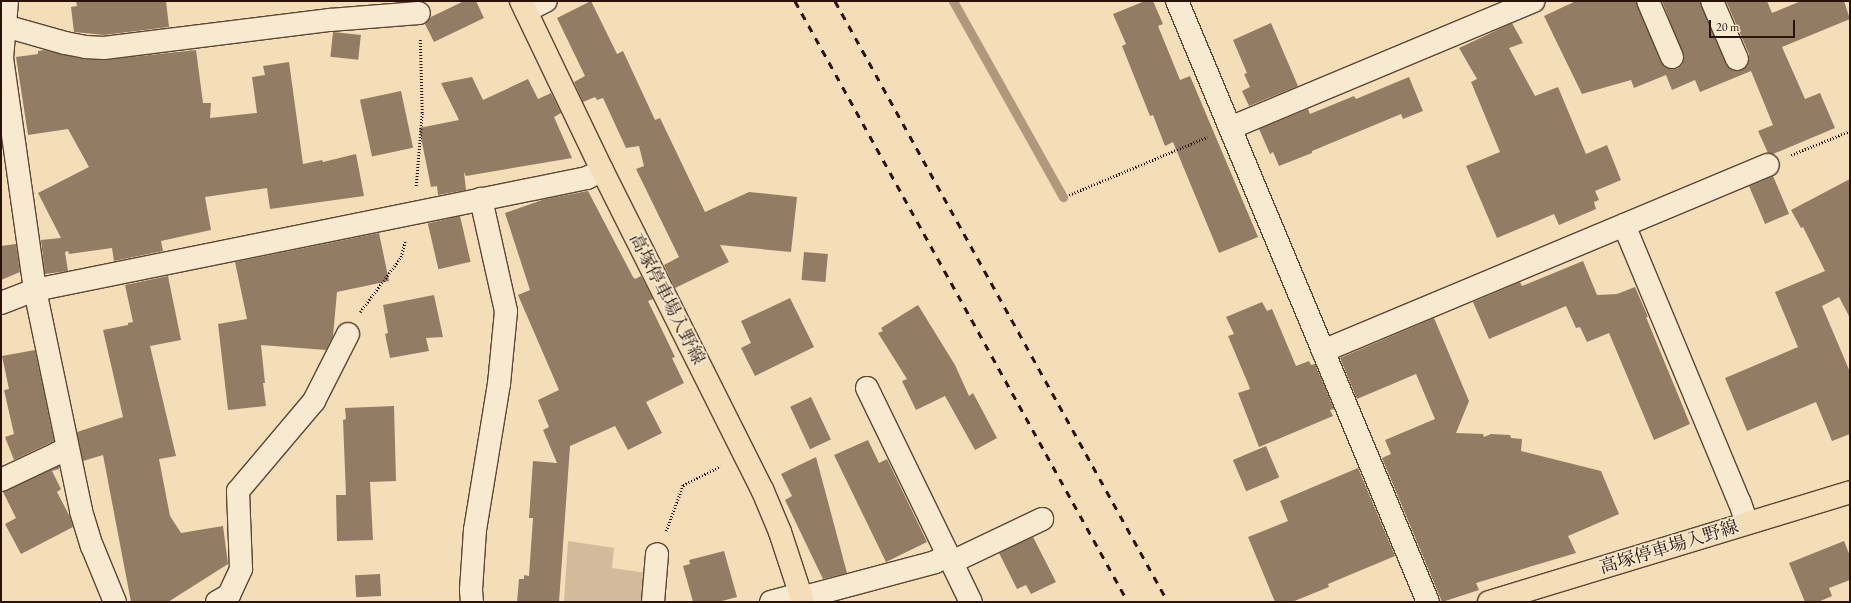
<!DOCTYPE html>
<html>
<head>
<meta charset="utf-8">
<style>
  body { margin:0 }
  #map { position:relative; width:1851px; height:603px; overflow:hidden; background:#f3deb8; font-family:"EB Garamond","Noto Serif JP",serif }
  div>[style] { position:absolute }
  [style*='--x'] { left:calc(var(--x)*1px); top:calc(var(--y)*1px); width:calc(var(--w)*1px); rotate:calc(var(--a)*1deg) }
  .green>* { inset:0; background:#d1bb9a }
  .stream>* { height:9px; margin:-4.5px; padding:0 4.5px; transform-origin:4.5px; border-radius:4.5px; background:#af997c }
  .building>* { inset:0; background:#937c64; transform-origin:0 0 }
  .path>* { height:2.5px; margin-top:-1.25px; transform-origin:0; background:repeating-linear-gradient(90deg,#2b1209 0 1px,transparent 0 3px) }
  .roads { filter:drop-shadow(1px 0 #5d4535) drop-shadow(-1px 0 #5d4535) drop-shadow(0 1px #5d4535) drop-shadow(0 -1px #5d4535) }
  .minor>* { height:22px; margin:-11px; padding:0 11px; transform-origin:11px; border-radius:11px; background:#f7ead1 }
  .major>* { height:22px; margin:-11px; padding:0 11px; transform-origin:11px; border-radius:11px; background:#f3deb8 }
  .rail>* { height:3px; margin-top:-1.5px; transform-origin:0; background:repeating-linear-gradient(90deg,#2b1209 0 7px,transparent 0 14px) }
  span { translate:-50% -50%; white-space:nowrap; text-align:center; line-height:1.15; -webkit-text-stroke:3px #f7ead1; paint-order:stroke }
  .street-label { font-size:18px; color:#2b1209 }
  .frame { position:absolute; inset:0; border:2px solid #2b1209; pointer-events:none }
  .scale { position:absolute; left:1709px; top:20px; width:86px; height:18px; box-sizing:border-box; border:2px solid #2b1209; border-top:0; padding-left:5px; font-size:12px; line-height:14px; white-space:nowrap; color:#2b1209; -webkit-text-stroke:3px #f7ead1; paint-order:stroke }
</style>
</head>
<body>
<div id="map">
  <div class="green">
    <div style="clip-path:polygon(568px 541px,614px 548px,612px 568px,647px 573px,644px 602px,564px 602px)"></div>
  </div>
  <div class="stream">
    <div style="--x:953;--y:1;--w:225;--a:60.7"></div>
  </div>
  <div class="building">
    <div style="clip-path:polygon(76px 1px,166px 1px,169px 27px,104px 35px,74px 32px,71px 7px,77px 6px)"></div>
    <div style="clip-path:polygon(464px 1px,476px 1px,484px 18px,434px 42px,425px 24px,431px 17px)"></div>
    <div style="clip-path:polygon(591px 1px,617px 54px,623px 51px,655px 120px,660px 118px,705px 212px,749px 192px,797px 197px,791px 252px,720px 245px,729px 262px,675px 288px,664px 265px,679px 257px,636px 169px,644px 166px,639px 146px,626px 148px,603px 98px,597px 100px,595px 97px,583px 102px,574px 82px,585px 76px,557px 18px)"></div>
    <div style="clip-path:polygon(1145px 1px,1153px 1px,1163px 24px,1158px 26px,1180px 80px,1190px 76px,1258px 237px,1219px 253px,1173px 142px,1165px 146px,1153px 115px,1150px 116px,1122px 46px,1126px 44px,1113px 14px)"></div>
    <div style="clip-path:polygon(1576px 1px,1636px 1px,1661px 62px,1665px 67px,1671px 69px,1677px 69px,1682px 65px,1684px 58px,1662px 1px,1700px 1px,1726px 64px,1730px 69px,1736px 71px,1742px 70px,1747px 66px,1749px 61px,1749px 54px,1726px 1px,1767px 1px,1772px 13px,1801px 1px,1844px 1px,1850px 19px,1782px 47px,1805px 99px,1820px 93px,1835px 128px,1773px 154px,1768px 153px,1758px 131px,1773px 125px,1751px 71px,1700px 92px,1695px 80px,1672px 90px,1666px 75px,1634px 88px,1631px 80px,1582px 94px,1544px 16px)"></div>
    <div style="clip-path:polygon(1271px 23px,1298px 86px,1249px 106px,1242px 91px,1250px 87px,1244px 74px,1247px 73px,1233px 40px)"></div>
    <div style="clip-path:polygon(1512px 23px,1523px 43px,1509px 48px,1535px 96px,1558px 87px,1586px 154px,1607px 145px,1621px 180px,1595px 191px,1599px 200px,1594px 202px,1596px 209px,1559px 225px,1554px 214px,1497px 238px,1466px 166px,1500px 152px,1471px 82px,1477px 79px,1459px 48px)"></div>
    <div style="left:333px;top:32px;width:28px;height:25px;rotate:6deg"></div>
    <div style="clip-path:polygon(44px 50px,83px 59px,103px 60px,196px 50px,203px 103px,211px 103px,210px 118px,257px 113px,252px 77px,265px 75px,263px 66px,289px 62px,303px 164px,322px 160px,323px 162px,356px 154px,364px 196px,270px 209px,267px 188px,205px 197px,211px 230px,161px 241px,163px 251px,114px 261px,112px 248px,69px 254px,68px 251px,65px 252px,68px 271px,45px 274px,41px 240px,61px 238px,38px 193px,89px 167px,68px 129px,28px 135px,16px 57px,38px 54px,38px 51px)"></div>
    <div style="clip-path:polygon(472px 77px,483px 100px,528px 79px,538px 99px,551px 93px,561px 113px,554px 117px,572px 158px,466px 176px,464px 172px,466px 190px,438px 195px,437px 186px,431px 187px,419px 128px,459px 120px,441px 83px)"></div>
    <div style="clip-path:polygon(1409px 77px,1423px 111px,1403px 119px,1401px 114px,1312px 151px,1312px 153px,1279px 166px,1273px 152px,1270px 154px,1259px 129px,1308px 109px,1310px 114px,1354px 96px,1356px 99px)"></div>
    <div style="left:401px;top:91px;width:58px;height:42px;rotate:78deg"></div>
    <div style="left:1773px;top:176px;width:41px;height:26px;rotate:67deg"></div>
    <div style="clip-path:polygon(1850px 179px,1850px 318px,1839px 297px,1822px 306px,1850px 372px,1850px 434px,1832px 441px,1816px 402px,1747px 431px,1725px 378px,1798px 347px,1775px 292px,1825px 271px,1803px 227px,1801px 228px,1791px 210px)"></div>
    <div style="clip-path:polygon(588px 191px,633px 277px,635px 279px,641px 276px,653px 299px,648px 301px,675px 357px,672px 358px,684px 383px,646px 402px,662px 433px,628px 450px,615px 426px,570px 446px,559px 602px,517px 602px,519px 579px,524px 579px,524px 575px,529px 576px,533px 518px,529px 518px,533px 461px,557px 463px,543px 430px,549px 427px,538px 400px,559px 390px,518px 295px,530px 290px,505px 213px,545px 199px)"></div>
    <div style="left:460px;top:216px;width:47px;height:33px;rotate:77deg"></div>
    <div style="clip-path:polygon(379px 233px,389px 281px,337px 292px,333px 336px,326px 350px,261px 345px,265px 383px,263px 383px,266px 406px,228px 410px,218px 324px,247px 319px,235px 262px)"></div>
    <div style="clip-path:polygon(16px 244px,20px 272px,1px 280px,1px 246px)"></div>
    <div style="left:804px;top:252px;width:24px;height:28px;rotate:5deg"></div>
    <div style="clip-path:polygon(1583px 261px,1597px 295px,1617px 294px,1635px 287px,1648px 317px,1646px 317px,1690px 424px,1654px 440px,1609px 333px,1587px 342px,1580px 327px,1576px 328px,1566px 306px,1489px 339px,1473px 302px,1520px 282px,1522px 286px)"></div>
    <div style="clip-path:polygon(168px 276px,181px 340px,150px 346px,176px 456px,159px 459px,170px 516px,181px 533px,223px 526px,228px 564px,168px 602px,131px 602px,103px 455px,83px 461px,77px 432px,123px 417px,103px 330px,128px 325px,128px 323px,133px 322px,125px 285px)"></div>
    <div style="clip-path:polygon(434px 295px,443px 337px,426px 338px,429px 351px,390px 358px,385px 334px,388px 333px,383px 305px)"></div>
    <div style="clip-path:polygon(790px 298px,814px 347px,755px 376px,741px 348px,751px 343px,741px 321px)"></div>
    <div style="clip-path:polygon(1262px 302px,1267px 311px,1272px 309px,1296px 366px,1309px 361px,1311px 365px,1315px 364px,1334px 409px,1330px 410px,1333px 416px,1259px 447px,1238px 393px,1250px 389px,1249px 386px,1228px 336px,1234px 334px,1226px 317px)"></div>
    <div style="clip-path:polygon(918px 305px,955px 365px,969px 396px,973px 393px,997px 438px,975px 450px,945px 396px,916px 410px,902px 381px,907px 379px,878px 333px,883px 331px,881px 328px)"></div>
    <div style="clip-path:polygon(1434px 318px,1469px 401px,1456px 433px,1483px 434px,1484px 437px,1491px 434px,1510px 435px,1511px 438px,1522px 439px,1521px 451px,1601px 471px,1619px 514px,1568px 536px,1576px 553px,1476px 583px,1479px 590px,1442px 602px,1382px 458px,1391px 454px,1385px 440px,1435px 419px,1416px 374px,1357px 399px,1340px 358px)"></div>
    <div style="clip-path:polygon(35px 350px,54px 441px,14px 460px,5px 437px,14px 434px,4px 390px,9px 389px,2px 356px)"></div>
    <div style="left:811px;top:397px;width:47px;height:23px;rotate:65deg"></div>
    <div style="clip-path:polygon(394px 406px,396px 481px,370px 482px,373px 540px,337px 541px,336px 495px,346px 495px,343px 420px,346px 419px,345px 408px)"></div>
    <div style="clip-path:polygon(868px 440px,879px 463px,887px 459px,927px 542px,886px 562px,834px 455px)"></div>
    <div style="left:1266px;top:446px;width:34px;height:36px;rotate:67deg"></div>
    <div style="clip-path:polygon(816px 457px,847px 573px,823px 579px,785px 500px,792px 496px,781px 474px)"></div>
    <div style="clip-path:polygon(59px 466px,59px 469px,52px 471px,61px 489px,57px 492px,70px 517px,73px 527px,21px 554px,5px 524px,16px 518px,3px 492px)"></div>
    <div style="clip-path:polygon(1358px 468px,1395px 556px,1328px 584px,1329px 587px,1292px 602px,1275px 602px,1248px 537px,1288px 521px,1280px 501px)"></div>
    <div style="clip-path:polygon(1033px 537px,1056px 582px,1031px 594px,1026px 585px,1017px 589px,999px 553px)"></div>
    <div style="clip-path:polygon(1844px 541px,1850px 556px,1850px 580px,1829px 588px,1832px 596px,1818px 602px,1805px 602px,1789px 563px)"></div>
    <div style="clip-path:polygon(724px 551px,737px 597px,718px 602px,693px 602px,683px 566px,690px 564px,689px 560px)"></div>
    <div style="left:380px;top:574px;width:22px;height:25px;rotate:87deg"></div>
  </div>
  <div class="path">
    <div style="--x:1791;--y:155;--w:64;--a:-22.1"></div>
    <div style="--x:416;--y:186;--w:73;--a:-85.3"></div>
    <div style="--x:422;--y:113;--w:74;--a:-91.5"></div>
    <div style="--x:1069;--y:195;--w:150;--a:-22.8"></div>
    <div style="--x:360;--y:312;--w:69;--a:-53.3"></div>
    <div style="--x:401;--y:257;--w:16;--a:-76"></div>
    <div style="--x:666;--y:531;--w:49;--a:-69.7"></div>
    <div style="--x:683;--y:485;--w:42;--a:-26.6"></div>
  </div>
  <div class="roads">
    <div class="minor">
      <div style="--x:7;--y:1;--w:57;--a:95"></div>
      <div style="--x:2;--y:58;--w:234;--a:81.9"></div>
      <div style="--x:35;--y:290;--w:226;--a:78.2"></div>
      <div style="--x:81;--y:511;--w:37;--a:73"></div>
      <div style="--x:92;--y:546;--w:61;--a:67.7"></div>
      <div style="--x:1177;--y:1;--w:651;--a:67.33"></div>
      <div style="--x:1648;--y:1;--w:61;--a:66.8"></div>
      <div style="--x:1712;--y:1;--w:63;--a:66.7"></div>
      <div style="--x:526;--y:11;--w:22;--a:-27"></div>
      <div style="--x:5;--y:26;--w:62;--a:15.8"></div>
      <div style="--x:65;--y:43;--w:20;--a:11"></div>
      <div style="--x:85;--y:47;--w:19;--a:3"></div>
      <div style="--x:104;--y:48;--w:228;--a:-7.1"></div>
      <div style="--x:330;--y:20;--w:89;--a:-4.5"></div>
      <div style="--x:1230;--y:128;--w:329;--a:-22.7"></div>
      <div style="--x:1624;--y:225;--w:301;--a:67.4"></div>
      <div style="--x:1740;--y:503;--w:21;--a:71"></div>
      <div style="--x:1;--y:303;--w:36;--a:-21"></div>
      <div style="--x:35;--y:290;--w:563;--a:-11.47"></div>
      <div style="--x:587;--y:178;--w:17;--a:-28"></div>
      <div style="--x:1323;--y:351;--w:482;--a:-22.7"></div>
      <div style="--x:867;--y:388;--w:238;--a:64.1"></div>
      <div style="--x:1;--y:480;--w:63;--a:-25.3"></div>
      <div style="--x:58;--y:453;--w:10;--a:-11"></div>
      <div style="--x:952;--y:562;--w:100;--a:-25.5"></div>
      <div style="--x:801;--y:598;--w:139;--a:-15"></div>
      <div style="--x:935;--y:562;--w:15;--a:-28"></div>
      <div style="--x:217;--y:602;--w:14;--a:-30"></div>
      <div style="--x:229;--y:595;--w:29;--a:-65"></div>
      <div style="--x:241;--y:569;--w:78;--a:-92.2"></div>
      <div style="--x:238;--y:491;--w:118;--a:-49.8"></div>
      <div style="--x:314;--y:401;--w:75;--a:-63.1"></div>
      <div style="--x:472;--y:602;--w:12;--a:-95"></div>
      <div style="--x:471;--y:590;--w:60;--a:-86.2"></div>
      <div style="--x:475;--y:530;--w:148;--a:-80.7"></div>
      <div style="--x:499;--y:384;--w:73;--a:-84.5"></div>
      <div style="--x:506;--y:311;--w:115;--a:-102.6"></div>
      <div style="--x:653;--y:602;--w:48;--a:-85.2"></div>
      <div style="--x:771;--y:602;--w:30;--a:-15"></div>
    </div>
    <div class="major">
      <div style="--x:521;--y:1;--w:187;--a:64.4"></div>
      <div style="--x:602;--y:170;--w:357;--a:63.4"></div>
      <div style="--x:762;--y:489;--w:47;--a:67.3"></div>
      <div style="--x:780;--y:532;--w:74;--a:71.8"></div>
      <div style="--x:1489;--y:602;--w:377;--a:-16.9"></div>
    </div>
  </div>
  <div class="rail">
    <div style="--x:795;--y:1;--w:687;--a:61.01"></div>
    <div style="--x:835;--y:1;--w:687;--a:61.01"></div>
  </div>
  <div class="street-label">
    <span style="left:667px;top:299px;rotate:63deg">高塚停車場入野線</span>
    <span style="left:1669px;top:547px;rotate:-17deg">高塚停車場入野線</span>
  </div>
  <div class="frame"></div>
  <div class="scale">20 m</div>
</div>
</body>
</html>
